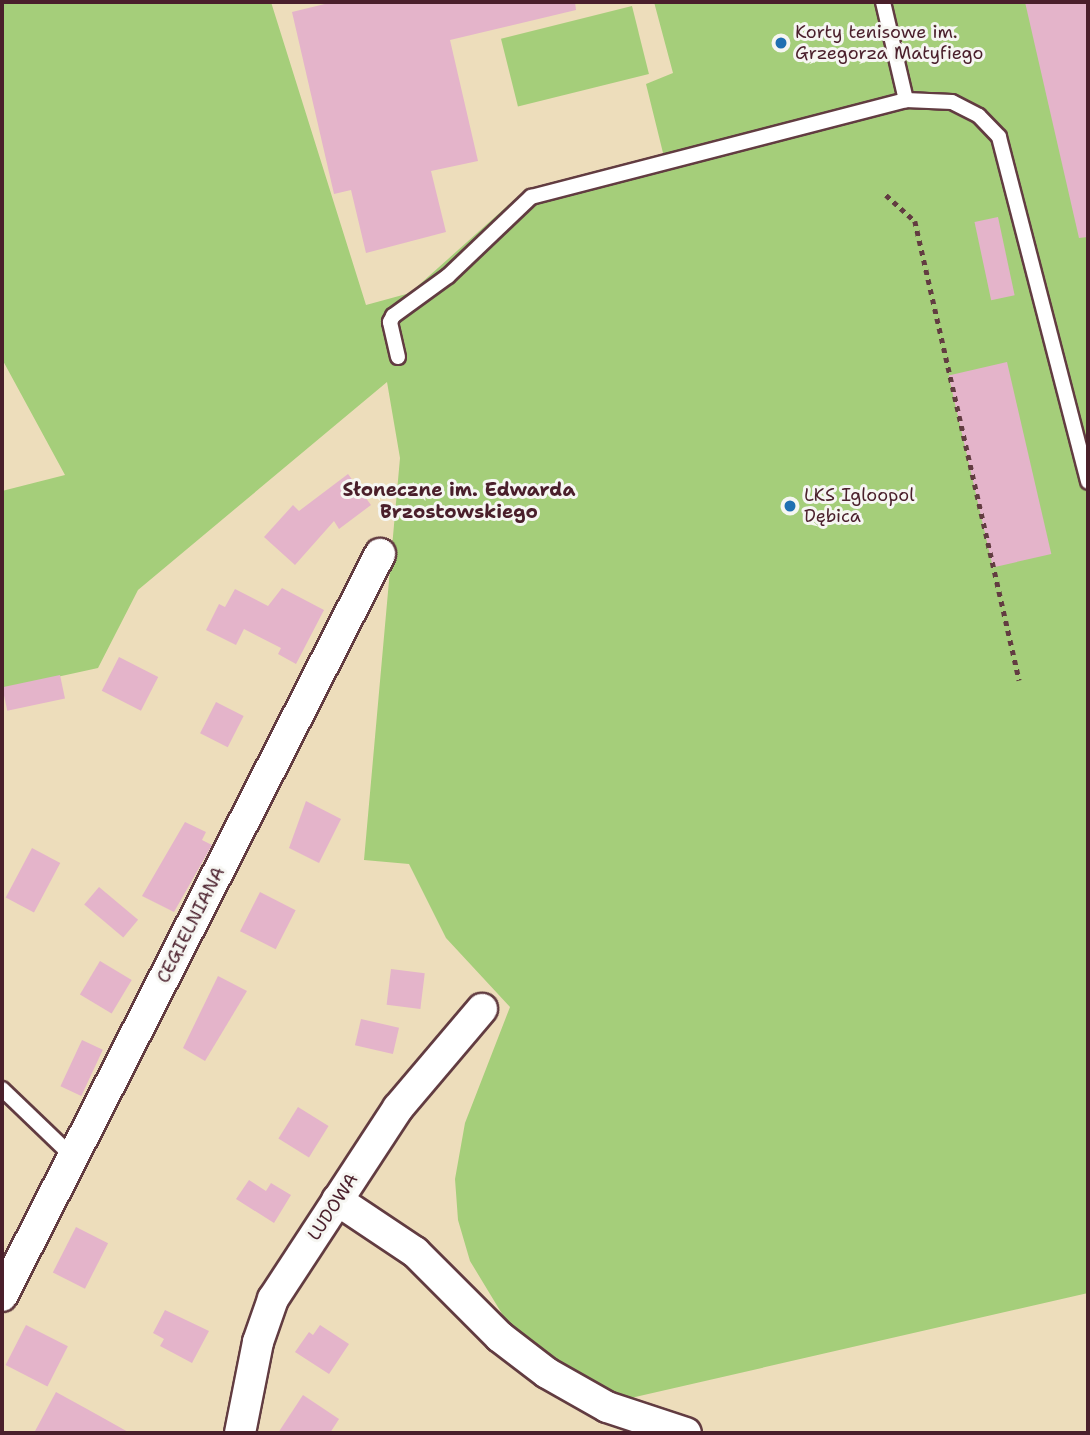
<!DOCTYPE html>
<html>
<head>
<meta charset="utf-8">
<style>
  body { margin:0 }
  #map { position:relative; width:1090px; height:1435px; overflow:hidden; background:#edddbb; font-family:"Shantell Sans",sans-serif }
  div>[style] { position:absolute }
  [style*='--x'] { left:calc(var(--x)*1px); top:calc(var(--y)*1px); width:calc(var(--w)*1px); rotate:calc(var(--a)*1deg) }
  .green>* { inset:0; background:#a5ce7a; transform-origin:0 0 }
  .building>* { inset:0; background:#e4b4ca; transform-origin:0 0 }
  .path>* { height:4.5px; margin-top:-2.25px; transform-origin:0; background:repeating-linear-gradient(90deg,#623c41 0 5px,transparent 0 10px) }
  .roads { filter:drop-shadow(2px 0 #623c41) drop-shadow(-2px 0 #623c41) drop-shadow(0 2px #623c41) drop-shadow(0 -2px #623c41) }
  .service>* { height:14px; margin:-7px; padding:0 7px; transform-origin:7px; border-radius:7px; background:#fff }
  .minor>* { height:30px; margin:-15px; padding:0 15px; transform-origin:15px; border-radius:15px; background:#fff }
  .dots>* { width:19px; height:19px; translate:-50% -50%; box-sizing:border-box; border:4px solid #f6f6f2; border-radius:50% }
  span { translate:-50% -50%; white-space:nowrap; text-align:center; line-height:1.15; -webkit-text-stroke:6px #f6f6f2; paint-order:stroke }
  .poi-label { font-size:18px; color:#4a1f2b }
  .left { translate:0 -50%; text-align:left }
  .street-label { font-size:18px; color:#4a1f2b }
  .neighbourhood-label { font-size:19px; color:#4a1f2b; font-weight:700 }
  .frame { position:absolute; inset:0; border:4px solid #4a1f2b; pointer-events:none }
</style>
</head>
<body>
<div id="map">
  <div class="green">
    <div style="clip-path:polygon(2px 2px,271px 2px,366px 305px,410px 293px,523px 192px,664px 157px,646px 84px,673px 73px,654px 2px,1088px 2px,1088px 1293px,622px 1400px,549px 1358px,507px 1322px,470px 1261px,458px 1220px,455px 1179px,465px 1123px,510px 1007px,446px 938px,409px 864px,364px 860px,400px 458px,387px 382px,138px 590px,98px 668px,2px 689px,2px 491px,65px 475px,2px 359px)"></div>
    <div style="left:632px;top:6px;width:70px;height:135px;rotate:76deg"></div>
  </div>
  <div class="building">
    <div style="clip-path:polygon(333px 2px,575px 2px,576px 10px,450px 40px,478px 161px,431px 171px,446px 232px,366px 253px,351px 190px,334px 194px,292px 12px)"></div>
    <div style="clip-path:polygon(1025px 2px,1088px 2px,1088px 237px,1079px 238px)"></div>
    <div style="left:998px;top:217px;width:80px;height:24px;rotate:78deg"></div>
    <div style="left:1007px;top:362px;width:197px;height:60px;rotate:77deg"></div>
    <div style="clip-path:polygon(348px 474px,371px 505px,339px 529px,334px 521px,295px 565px,264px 537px,293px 505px,299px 511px)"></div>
    <div style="clip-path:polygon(282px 588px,324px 610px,296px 664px,278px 654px,281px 648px,244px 629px,236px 645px,206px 630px,219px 604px,225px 607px,235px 589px,268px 606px)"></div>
    <div style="left:119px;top:657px;width:44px;height:38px;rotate:27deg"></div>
    <div style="left:60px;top:675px;width:24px;height:59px;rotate:78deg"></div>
    <div style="left:216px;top:702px;width:31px;height:35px;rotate:27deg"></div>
    <div style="clip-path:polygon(306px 801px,341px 819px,319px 863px,289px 848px)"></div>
    <div style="clip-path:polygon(185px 822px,206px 832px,202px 840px,212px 845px,174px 912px,142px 896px)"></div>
    <div style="left:32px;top:848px;width:32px;height:56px;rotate:28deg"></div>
    <div style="left:99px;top:887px;width:51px;height:23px;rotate:40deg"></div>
    <div style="left:260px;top:892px;width:40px;height:44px;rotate:27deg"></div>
    <div style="left:100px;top:961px;width:37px;height:39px;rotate:31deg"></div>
    <div style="left:391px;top:969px;width:34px;height:36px;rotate:7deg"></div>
    <div style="clip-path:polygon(218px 976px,247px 991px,205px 1061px,183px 1048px)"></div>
    <div style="left:361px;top:1019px;width:39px;height:27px;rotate:13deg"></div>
    <div style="left:82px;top:1040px;width:23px;height:51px;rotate:25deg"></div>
    <div style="left:298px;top:1107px;width:36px;height:37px;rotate:32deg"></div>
    <div style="clip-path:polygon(249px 1180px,266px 1191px,271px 1183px,291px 1195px,274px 1223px,236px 1199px)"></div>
    <div style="left:76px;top:1227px;width:36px;height:51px;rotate:27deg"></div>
    <div style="clip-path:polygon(165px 1310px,209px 1331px,192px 1363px,160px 1346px,164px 1339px,153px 1333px)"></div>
    <div style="left:26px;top:1325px;width:47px;height:45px;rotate:27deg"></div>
    <div style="clip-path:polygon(320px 1325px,349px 1344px,329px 1374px,295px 1352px,309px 1332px,313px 1335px)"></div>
    <div style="clip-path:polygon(56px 1392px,87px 1409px,130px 1433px,34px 1433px)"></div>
    <div style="clip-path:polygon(303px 1395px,339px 1419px,330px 1433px,278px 1433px)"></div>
  </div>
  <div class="path">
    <div style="--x:886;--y:195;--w:39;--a:42"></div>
    <div style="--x:915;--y:221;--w:471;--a:77.2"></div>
  </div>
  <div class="roads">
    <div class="service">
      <div style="--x:883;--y:2;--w:101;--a:76.8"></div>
      <div style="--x:398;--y:357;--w:36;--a:-103"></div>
      <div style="--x:390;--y:322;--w:7;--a:-63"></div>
      <div style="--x:393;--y:316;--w:68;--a:-36"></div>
      <div style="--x:448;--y:276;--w:115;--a:-43.6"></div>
      <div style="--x:531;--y:197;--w:387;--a:-14.5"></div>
      <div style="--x:906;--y:100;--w:46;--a:2.5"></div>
      <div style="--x:952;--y:102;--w:30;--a:27"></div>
      <div style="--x:979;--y:116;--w:29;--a:46"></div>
      <div style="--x:999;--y:137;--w:356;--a:75.5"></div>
      <div style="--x:2;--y:1089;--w:98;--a:43.8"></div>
    </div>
    <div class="minor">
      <div style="--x:337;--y:1200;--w:94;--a:33.7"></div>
      <div style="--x:415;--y:1252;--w:120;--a:45"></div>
      <div style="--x:500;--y:1337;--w:59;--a:37.5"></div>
      <div style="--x:547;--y:1373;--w:69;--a:29.5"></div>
      <div style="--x:607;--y:1407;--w:83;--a:18.2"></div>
      <div style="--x:2;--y:1296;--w:833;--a:-63"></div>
      <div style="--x:240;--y:1433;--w:93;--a:-78.8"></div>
      <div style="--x:258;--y:1342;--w:46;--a:-70.8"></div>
      <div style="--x:273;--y:1299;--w:228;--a:-56.8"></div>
      <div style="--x:398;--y:1108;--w:130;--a:-49.7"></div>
    </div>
  </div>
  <div class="dots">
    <div style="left:781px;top:43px;background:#1f6fb2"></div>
    <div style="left:790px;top:506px;background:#1f6fb2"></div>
  </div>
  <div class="poi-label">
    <span class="left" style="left:795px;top:43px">Korty tenisowe im.<br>Grzegorza Matyfiego</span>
    <span class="left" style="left:804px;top:506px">LKS Igloopol<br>Dębica</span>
  </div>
  <div class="street-label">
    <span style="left:191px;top:925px;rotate:-63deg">CEGIELNIANA</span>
    <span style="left:333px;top:1207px;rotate:-57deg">LUDOWA</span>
  </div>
  <div class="neighbourhood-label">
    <span style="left:459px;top:501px">Słoneczne im. Edwarda<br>Brzostowskiego</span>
  </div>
  <div class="frame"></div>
</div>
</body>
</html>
